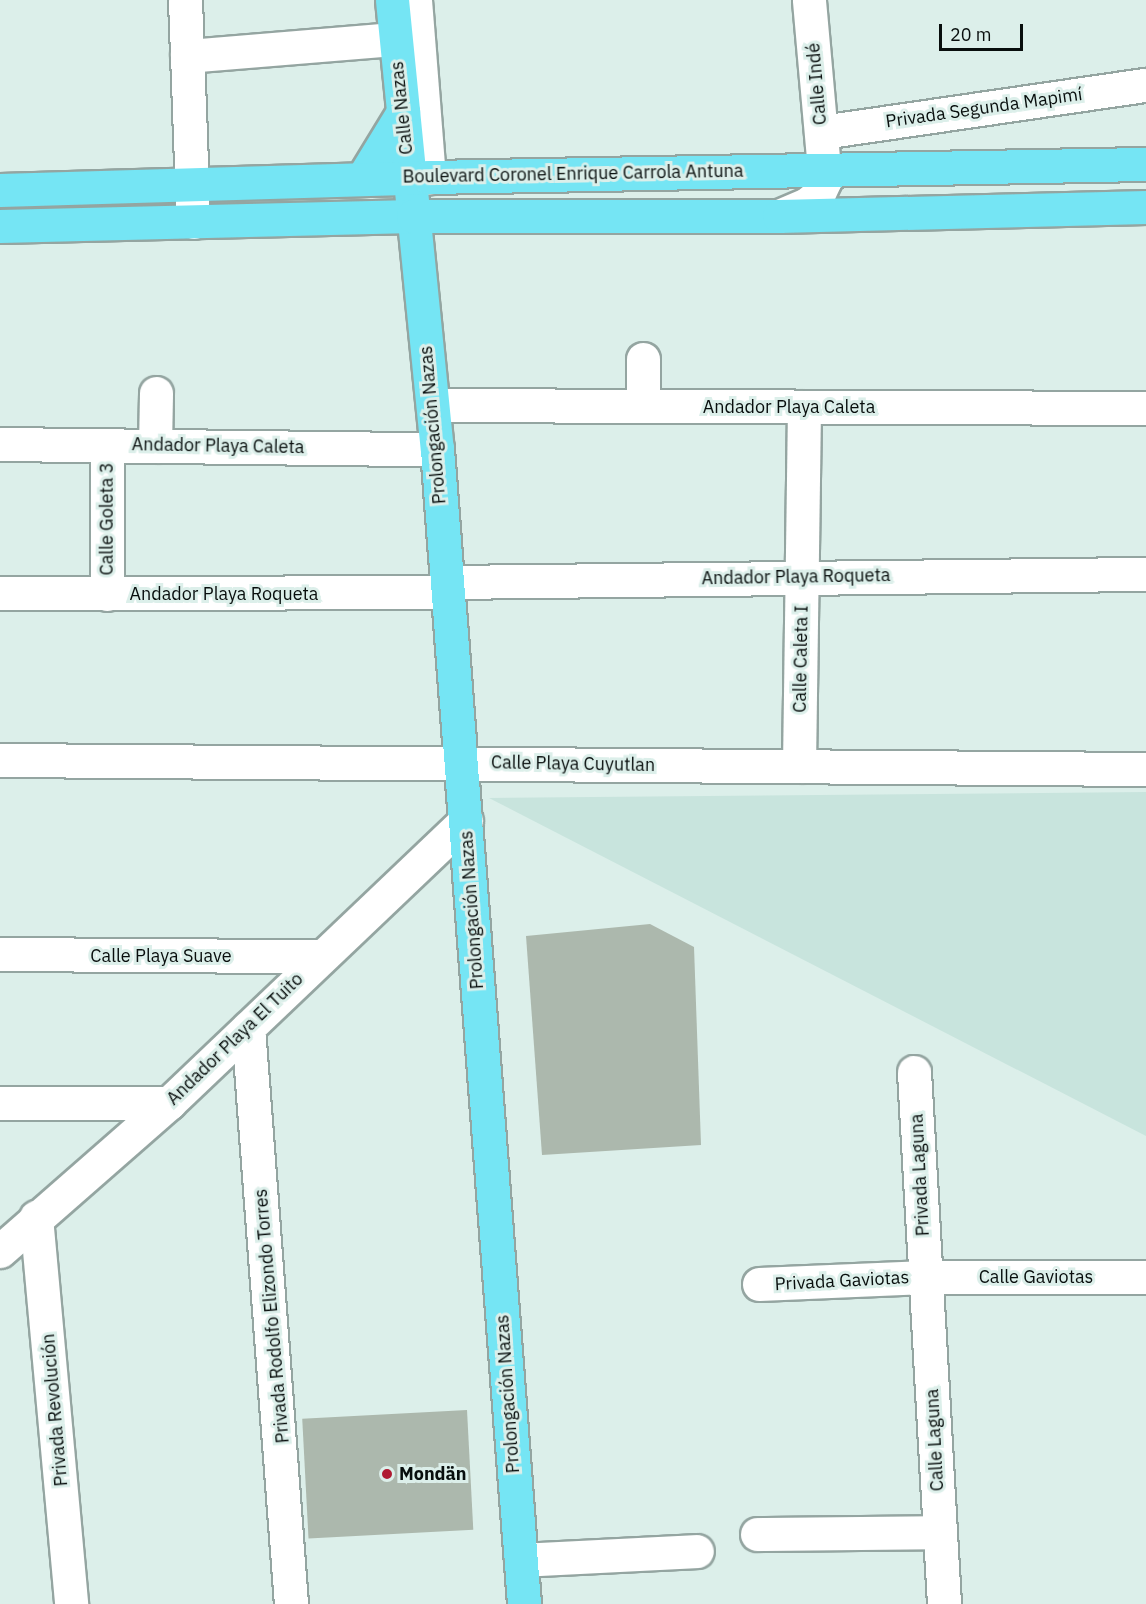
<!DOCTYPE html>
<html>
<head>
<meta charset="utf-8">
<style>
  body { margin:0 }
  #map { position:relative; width:1146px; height:1604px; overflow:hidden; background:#dcefea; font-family:"IBM Plex Sans",sans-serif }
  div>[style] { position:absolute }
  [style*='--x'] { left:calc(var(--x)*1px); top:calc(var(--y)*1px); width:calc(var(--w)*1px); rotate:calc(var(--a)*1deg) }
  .built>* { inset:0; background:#c8e4dd }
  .building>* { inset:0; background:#acb8ad; transform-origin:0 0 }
  .roads { filter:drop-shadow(2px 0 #94a5a1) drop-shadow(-2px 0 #94a5a1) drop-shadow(0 2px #94a5a1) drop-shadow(0 -2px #94a5a1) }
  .minor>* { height:33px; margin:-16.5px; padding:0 16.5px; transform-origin:16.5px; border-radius:16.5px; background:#fff }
  .major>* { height:33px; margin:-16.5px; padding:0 16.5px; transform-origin:16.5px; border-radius:16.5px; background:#75e5f4 }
  .dots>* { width:16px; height:16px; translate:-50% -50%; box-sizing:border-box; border:3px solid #dcefea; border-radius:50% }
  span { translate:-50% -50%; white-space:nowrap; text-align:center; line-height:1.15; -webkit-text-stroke:6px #dcefea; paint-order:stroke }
  .street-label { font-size:18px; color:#080e0d }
  .poi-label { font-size:18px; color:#080e0d; font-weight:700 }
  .left { translate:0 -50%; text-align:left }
  .scale { position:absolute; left:939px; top:24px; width:84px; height:27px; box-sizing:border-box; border:3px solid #080e0d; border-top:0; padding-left:8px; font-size:18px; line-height:21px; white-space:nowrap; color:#080e0d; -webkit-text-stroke:4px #dcefea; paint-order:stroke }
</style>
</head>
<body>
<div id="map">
  <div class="built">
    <div style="clip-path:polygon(1146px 792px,1146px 1136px,489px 798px)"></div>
  </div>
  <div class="building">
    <div style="clip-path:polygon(650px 924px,694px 947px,701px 1145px,542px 1155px,526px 936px)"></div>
    <div style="left:467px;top:1410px;width:120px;height:165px;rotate:87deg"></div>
  </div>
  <div class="roads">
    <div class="minor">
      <div style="--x:185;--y:0;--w:222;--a:87.9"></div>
      <div style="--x:415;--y:0;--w:178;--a:85.5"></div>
      <div style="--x:187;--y:56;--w:209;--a:-4.7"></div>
      <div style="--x:822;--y:132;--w:327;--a:-8.3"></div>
      <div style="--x:779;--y:216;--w:30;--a:-23"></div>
      <div style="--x:807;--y:204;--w:14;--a:-39"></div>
      <div style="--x:818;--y:195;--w:17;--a:-65"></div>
      <div style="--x:825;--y:180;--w:181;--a:-95.1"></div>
      <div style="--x:643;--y:359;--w:47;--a:90"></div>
      <div style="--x:433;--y:405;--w:713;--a:0.24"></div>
      <div style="--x:0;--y:444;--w:437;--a:0.7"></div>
      <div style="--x:107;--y:445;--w:149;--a:90"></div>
      <div style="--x:155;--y:446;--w:53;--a:-88.9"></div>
      <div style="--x:447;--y:582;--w:699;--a:-0.66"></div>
      <div style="--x:0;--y:593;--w:447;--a:-0.1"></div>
      <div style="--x:0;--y:760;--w:1146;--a:0.45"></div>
      <div style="--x:799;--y:766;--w:359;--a:-89.2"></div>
      <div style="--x:0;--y:954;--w:321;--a:0.4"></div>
      <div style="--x:248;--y:1028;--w:578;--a:85.73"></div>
      <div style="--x:914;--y:1072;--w:533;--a:86.77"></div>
      <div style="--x:0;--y:1103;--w:169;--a:0"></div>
      <div style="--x:36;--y:1217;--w:389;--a:84.8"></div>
      <div style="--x:0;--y:1251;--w:225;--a:-41.2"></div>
      <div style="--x:169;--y:1103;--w:410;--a:-43.6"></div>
      <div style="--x:759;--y:1284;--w:167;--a:-2.4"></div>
      <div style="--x:926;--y:1277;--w:220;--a:0"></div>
      <div style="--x:757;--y:1534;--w:183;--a:-0.6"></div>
      <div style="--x:521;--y:1560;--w:176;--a:-2.9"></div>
    </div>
    <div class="major">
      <div style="--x:392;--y:0;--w:451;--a:84.3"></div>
      <div style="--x:437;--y:449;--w:1158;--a:85.69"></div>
      <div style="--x:362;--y:179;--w:79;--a:-58.5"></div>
      <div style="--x:0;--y:190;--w:429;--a:-1.7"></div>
      <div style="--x:429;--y:177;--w:717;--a:-1.04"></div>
      <div style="--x:0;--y:226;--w:413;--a:-1.4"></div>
      <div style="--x:413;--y:216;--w:366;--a:0"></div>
      <div style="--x:779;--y:216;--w:367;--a:-1.4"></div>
    </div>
  </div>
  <div class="dots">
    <div style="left:387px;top:1474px;background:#af1b32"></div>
  </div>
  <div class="street-label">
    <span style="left:817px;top:84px;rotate:-95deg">Calle Indé</span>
    <span style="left:402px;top:108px;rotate:-96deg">Calle Nazas</span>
    <span style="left:984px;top:108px;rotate:-8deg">Privada Segunda Mapimí</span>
    <span style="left:573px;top:174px;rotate:-1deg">Boulevard Coronel Enrique Carrola Antuna</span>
    <span style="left:789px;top:407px">Andador Playa Caleta</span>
    <span style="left:433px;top:425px;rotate:-95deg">Prolongación Nazas</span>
    <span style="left:218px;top:446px;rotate:1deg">Andador Playa Caleta</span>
    <span style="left:107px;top:519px;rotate:-90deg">Calle Goleta 3</span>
    <span style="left:796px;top:577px;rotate:-1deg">Andador Playa Roqueta</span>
    <span style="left:224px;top:594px">Andador Playa Roqueta</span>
    <span style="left:801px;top:659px;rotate:-89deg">Calle Caleta I</span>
    <span style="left:573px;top:764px;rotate:1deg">Calle Playa Cuyutlan</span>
    <span style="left:472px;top:910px;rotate:-94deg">Prolongación Nazas</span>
    <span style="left:161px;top:956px">Calle Playa Suave</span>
    <span style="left:235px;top:1039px;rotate:-44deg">Andador Playa El Tuito</span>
    <span style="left:920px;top:1175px;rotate:-93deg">Privada Laguna</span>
    <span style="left:1036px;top:1277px">Calle Gaviotas</span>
    <span style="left:842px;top:1281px;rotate:-3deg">Privada Gaviotas</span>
    <span style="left:272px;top:1316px;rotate:-95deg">Privada Rodolfo Elizondo Torres</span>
    <span style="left:508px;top:1394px;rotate:-94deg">Prolongación Nazas</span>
    <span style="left:55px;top:1410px;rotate:-95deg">Privada Revolución</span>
    <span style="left:935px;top:1440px;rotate:-93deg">Calle Laguna</span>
  </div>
  <div class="poi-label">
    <span class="left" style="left:399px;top:1474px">Mondän</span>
  </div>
  <div class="scale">20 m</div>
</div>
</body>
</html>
